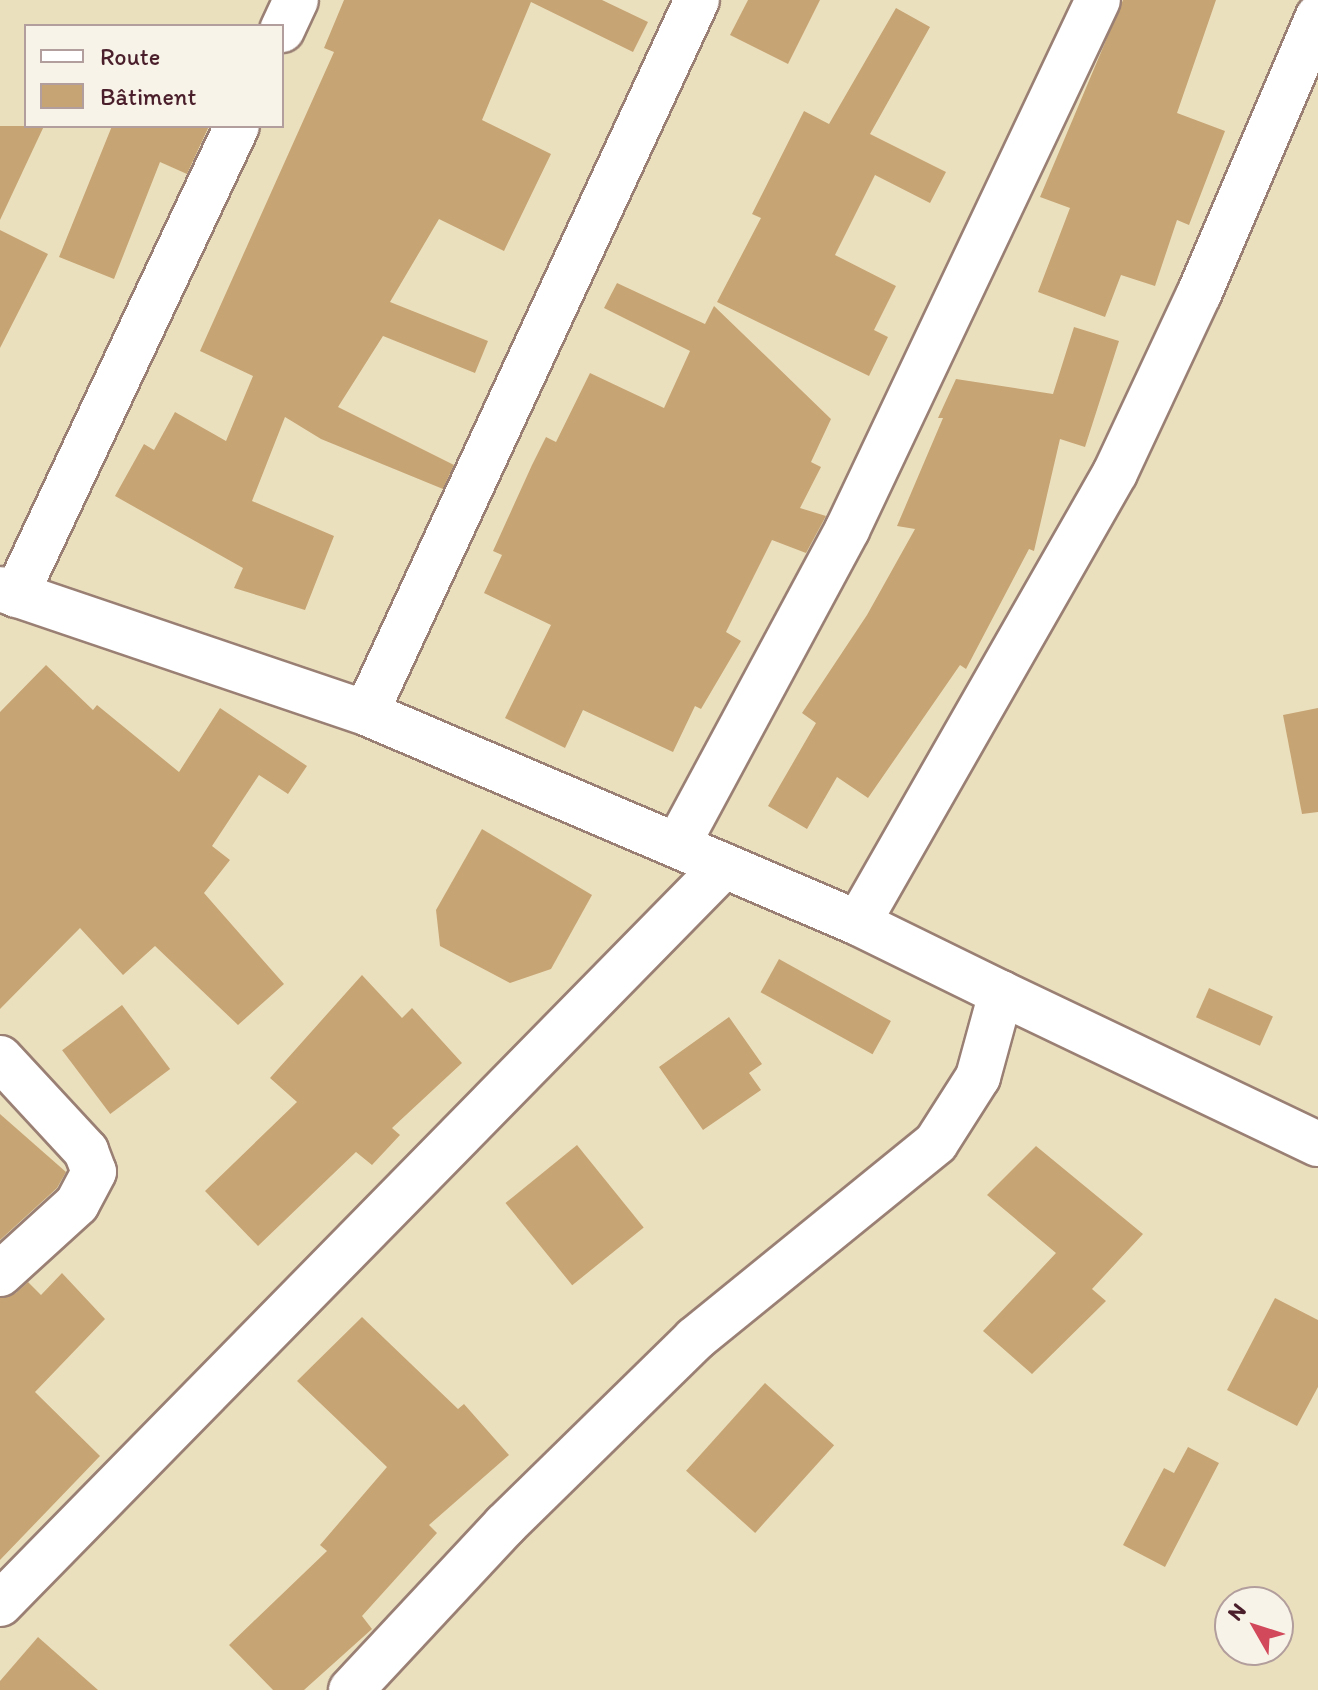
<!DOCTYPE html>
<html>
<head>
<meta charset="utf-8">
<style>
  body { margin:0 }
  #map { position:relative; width:1318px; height:1690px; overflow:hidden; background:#ebe0be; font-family:Itim,sans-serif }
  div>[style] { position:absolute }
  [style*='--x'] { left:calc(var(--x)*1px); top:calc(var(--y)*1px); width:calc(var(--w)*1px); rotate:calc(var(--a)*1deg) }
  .building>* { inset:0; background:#c7a474; transform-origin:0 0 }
  .roads { filter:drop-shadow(2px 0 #9a8074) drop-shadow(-2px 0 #9a8074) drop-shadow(0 2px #9a8074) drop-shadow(0 -2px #9a8074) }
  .minor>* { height:44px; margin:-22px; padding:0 22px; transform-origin:22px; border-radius:22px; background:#fff }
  span { translate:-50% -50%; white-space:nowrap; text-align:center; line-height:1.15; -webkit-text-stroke:6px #f7f3e8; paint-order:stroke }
  .legend { position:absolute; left:24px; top:24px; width:260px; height:104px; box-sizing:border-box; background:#f7f3e8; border:2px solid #b29e9c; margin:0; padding:10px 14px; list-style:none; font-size:24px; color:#4a1f2b }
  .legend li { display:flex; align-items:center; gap:16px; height:40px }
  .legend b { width:40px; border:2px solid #b29e9c }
  .north { position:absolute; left:1214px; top:1586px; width:80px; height:80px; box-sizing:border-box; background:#f7f3e8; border:2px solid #b29e9c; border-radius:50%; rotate:309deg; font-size:22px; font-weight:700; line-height:32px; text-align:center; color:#4a1f2b }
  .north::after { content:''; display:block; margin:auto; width:28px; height:36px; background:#d1495b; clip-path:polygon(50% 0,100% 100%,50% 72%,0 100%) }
</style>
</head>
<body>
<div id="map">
  <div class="building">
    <div style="clip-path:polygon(344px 0,602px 0,648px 22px,633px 52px,531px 2px,482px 120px,551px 154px,504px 251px,439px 219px,390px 302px,488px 341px,475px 373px,383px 336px,338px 407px,454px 465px,443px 489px,321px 439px,285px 417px,252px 501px,334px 536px,305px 610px,234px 588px,243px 568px,115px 496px,144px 444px,154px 450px,175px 412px,226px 441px,253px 376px,200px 351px,334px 52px,324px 48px)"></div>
    <div style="clip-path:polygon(748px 0,820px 0,788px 64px,730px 35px)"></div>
    <div style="clip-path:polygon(1123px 0,1216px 0,1177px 113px,1225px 131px,1189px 225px,1177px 220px,1155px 286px,1121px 275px,1105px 317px,1038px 292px,1070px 208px,1040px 197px)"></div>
    <div style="clip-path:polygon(896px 8px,930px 27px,870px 134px,946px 172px,930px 203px,875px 175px,835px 255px,896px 286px,874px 330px,888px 337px,869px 376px,717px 302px,761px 218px,752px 214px,804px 111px,829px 124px)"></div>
    <div style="clip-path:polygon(0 126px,44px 126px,0 220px)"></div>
    <div style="clip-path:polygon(112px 126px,209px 126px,187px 174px,160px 162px,114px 279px,59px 257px)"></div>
    <div style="clip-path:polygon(0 230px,48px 254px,0 348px)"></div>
    <div style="clip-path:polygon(617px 283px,705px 324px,714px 306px,831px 419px,811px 462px,821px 467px,800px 508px,826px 516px,806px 553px,772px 540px,726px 632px,741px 641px,701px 709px,695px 706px,673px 752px,583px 710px,565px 748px,505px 718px,551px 625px,484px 593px,502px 555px,493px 551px,532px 465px,546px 437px,556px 442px,590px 373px,664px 408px,690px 351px,604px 308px)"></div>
    <div style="clip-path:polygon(1074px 327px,1119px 341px,1085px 447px,1060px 439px,1034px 551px,1029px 549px,966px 669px,960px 665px,868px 798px,837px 777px,807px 829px,768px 806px,816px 723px,802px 713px,867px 615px,915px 529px,897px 526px,943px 418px,938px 418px,956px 379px,1053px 394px)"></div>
    <div style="clip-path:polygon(46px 665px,93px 710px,97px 705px,179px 772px,220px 708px,307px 766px,288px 794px,259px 775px,212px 846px,230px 860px,204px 893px,284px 984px,238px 1025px,155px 946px,123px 975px,80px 928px,0 1009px,0 712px)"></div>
    <div style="clip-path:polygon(1318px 708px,1318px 812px,1302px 814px,1283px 715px)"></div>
    <div style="clip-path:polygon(482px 829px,592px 895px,551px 969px,510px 983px,440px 946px,436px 910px)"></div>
    <div style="left:779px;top:959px;width:128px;height:38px;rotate:29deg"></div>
    <div style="clip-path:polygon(362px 975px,402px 1018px,412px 1008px,462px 1063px,392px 1128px,400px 1135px,372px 1165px,356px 1152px,258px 1246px,205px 1191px,297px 1102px,270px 1078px)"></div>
    <div style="left:1209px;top:988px;width:70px;height:32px;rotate:24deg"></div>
    <div style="left:122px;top:1005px;width:80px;height:75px;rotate:53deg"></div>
    <div style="clip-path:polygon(729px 1017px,762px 1064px,749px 1073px,761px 1090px,703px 1130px,659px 1067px)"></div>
    <div style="clip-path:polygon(0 1114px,66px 1172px,57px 1188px,0 1240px)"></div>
    <div style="left:577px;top:1145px;width:106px;height:92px;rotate:51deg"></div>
    <div style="clip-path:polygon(1036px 1146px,1143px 1234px,1092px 1289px,1106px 1301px,1032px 1374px,983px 1331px,1056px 1253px,987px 1195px)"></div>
    <div style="clip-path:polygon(62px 1273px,105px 1319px,35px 1392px,100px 1456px,0 1560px,0 1298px,16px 1293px,28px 1282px,41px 1295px)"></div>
    <div style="clip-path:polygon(1275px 1298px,1318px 1320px,1318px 1387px,1297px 1426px,1227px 1390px)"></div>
    <div style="clip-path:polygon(362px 1317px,458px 1409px,464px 1404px,509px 1455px,429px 1525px,437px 1533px,362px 1616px,372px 1629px,304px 1690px,273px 1690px,229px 1645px,327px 1551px,320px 1545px,387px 1467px,297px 1381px)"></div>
    <div style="left:765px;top:1383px;width:93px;height:118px;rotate:42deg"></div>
    <div style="clip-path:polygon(1188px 1447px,1219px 1463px,1165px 1567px,1123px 1545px,1164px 1468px,1174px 1473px)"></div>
    <div style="clip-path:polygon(38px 1637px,98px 1690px,0 1690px,0 1681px)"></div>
  </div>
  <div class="roads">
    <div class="minor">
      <div style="--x:282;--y:30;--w:33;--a:-65"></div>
      <div style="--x:0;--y:589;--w:386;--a:18.7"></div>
      <div style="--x:366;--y:713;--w:535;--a:23.11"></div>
      <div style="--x:858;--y:923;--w:159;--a:26.1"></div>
      <div style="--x:1001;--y:993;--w:87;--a:105.3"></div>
      <div style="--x:978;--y:1077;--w:78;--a:122.5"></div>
      <div style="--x:936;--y:1143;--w:311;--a:140.9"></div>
      <div style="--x:695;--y:1339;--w:266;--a:135.6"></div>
      <div style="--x:505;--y:1525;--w:226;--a:133"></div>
      <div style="--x:16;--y:595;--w:518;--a:-64.77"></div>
      <div style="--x:366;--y:713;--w:786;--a:-65.1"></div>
      <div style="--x:678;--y:844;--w:357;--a:-61.7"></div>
      <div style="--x:847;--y:530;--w:586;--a:-64.66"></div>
      <div style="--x:858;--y:923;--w:518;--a:-60.27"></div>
      <div style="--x:1115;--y:473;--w:198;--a:-64.9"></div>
      <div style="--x:1199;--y:294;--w:302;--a:-66.8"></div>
      <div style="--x:1001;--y:993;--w:351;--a:25.5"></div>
      <div style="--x:0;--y:1058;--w:127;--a:47.2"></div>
      <div style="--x:86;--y:1151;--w:22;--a:69"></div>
      <div style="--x:94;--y:1172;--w:36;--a:118"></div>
      <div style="--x:77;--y:1204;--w:104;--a:137.7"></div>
      <div style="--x:0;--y:1604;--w:1034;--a:-45.55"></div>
    </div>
  </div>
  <ul class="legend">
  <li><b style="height:10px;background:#fff"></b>Route</li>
  <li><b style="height:22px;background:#c7a474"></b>Bâtiment</li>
  </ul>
  <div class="north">N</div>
</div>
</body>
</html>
